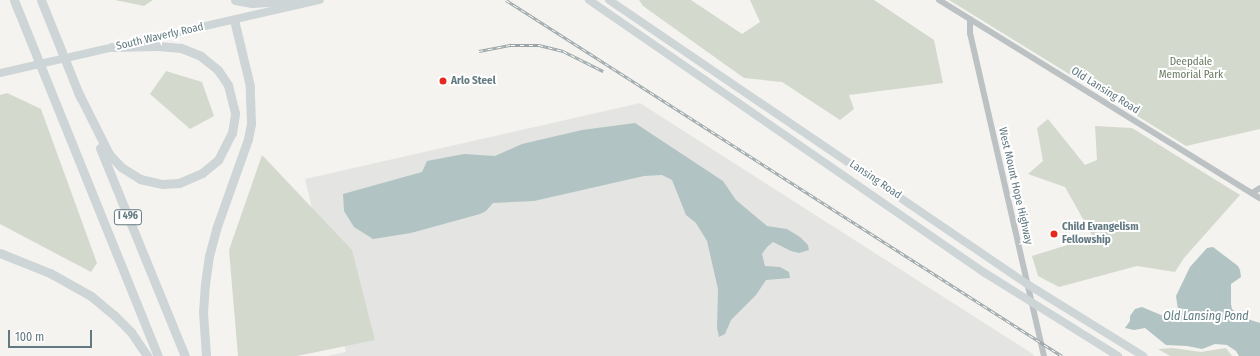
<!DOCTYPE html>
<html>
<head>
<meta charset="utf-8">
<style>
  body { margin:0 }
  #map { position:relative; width:1260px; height:356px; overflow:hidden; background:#f4f3ef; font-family:"Fira Sans Condensed",sans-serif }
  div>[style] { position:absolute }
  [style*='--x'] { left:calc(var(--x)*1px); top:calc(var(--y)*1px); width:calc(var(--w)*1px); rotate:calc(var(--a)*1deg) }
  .built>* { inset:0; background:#e4e5e3 }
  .green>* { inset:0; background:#d4d9ce }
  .water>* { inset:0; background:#b1c3c3 }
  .minor>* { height:6px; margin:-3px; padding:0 3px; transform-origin:3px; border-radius:3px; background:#bcc2c4 }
  .major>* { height:8px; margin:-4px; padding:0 4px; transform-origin:4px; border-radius:4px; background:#cdd5d7 }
  .highway>* { height:9px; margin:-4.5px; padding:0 4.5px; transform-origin:4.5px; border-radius:4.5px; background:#cdd5d7 }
  .rail>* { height:3px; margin-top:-1.5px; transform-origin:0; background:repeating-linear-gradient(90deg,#fff 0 4.5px,#9ba5a8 0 9px); box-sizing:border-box; border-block:1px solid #9ba5a8 }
  .dots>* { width:11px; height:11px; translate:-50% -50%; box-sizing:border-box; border:2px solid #fff; border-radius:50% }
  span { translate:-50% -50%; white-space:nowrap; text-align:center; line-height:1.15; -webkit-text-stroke:4px #fff; paint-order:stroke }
  .shield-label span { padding:1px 3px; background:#fff; border:1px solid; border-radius:3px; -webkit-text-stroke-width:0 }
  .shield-label { font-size:10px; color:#627981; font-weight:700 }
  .street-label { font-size:11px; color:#627981 }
  .park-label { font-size:11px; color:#6a7861 }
  .poi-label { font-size:11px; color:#627981; font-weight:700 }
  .left { translate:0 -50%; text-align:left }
  .water-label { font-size:12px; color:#5e7c7f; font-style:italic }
  .scale { position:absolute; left:8px; top:330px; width:84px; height:18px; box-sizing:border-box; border:2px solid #627981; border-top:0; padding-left:5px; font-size:12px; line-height:14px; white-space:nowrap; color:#627981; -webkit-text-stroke:3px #fff; paint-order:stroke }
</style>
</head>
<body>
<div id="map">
  <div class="built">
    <div style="clip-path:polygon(640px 103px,1033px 354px,1034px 356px,327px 356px,346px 352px,305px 179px)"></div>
  </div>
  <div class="green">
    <div style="clip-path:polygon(115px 0,153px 0,144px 6px)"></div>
    <div style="clip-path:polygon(639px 0,691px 0,742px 34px,760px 22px,750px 0,874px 0,934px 40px,943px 83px,849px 95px,854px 109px,840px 120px,782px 82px,744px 78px,643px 6px)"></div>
    <div style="clip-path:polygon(949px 0,1260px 0,1260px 129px,1186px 146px)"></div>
    <div style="clip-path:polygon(166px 71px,202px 82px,214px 116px,190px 129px,150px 94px)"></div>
    <div style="clip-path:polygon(7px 93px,41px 109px,97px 263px,91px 272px,0 224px,0 95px)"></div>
    <div style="clip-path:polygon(1048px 119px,1085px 165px,1097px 160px,1095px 126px,1132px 128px,1240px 195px,1184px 258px,1175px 272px,1137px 266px,1059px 287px,1038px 276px,1032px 256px,1093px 237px,1065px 187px,1028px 174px,1043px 161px,1037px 128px)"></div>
    <div style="clip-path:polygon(262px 155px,352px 250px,375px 340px,297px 356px,238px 356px,229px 250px)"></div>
    <div style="clip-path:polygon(1173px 348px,1201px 352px,1226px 348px,1232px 356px,1170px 356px,1158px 349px)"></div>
  </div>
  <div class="water">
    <div style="clip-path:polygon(635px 123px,723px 181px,736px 200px,767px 226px,787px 229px,800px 237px,808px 245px,809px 250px,799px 253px,791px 251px,773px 242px,767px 247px,762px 254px,765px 266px,780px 267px,789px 272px,790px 278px,766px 280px,756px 295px,731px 320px,725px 334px,719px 337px,717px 328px,718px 289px,707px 241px,696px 223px,686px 215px,672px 180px,662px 175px,644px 176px,534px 201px,493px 203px,486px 211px,480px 214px,411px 233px,373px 239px,354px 227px,344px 211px,343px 194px,422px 172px,427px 161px,464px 154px,495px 156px,522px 144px,582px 130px)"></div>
    <div style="clip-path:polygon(1213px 247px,1238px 266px,1240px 270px,1241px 277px,1231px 284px,1231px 304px,1232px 309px,1241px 317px,1260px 323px,1260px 356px,1239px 356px,1236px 351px,1227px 345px,1215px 344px,1202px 349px,1187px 346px,1166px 345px,1145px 328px,1134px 330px,1125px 328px,1130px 321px,1130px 316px,1135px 309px,1142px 307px,1161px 315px,1167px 315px,1178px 310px,1176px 296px,1190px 267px,1207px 248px)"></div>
  </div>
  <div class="minor">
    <div style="--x:939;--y:0;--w:377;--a:31.7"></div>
    <div style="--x:970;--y:19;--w:14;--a:90"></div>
    <div style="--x:970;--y:33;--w:331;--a:77.1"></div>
    <div style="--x:1252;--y:193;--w:9;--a:-32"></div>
  </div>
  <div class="major">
    <div style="--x:589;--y:0;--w:481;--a:34.6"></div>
    <div style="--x:985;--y:273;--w:157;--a:32"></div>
    <div style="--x:609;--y:0;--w:505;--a:34.19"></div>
    <div style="--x:1027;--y:284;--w:137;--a:31.8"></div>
    <div style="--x:0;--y:73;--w:328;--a:-12.9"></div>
  </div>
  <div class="highway">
    <div style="--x:14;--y:0;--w:384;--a:68"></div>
    <div style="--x:41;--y:0;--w:105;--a:68.1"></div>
    <div style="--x:235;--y:0;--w:17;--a:10"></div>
    <div style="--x:252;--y:3;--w:44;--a:-3.9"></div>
    <div style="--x:78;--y:92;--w:69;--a:63.4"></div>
    <div style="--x:109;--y:154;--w:18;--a:47"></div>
    <div style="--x:121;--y:167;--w:22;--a:32"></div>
    <div style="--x:140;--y:179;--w:23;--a:13"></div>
    <div style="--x:162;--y:184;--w:17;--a:-3"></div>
    <div style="--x:179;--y:183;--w:25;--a:-23"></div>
    <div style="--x:202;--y:173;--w:21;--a:-39"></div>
    <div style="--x:218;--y:160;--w:30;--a:-63"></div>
    <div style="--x:232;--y:133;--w:20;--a:-81"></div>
    <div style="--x:235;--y:113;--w:29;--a:-104"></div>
    <div style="--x:228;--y:85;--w:18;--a:-124"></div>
    <div style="--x:218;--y:70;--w:22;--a:-141"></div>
    <div style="--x:201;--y:56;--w:22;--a:-158"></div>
    <div style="--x:181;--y:48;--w:23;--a:-175"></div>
    <div style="--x:158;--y:46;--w:46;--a:178.8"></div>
    <div style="--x:100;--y:148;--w:225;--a:67.8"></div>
    <div style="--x:0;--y:253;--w:54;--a:21.8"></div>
    <div style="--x:50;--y:273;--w:47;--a:29.3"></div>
    <div style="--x:91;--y:296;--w:30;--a:40"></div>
    <div style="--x:114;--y:315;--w:24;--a:45"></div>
    <div style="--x:131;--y:332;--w:29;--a:56"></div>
    <div style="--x:206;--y:356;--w:44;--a:-93.9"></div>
    <div style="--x:203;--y:312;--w:28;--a:-86"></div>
    <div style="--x:205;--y:284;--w:28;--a:-82"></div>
    <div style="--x:209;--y:256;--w:28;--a:-75"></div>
    <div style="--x:216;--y:229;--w:96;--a:-70.4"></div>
    <div style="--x:248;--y:139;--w:15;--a:-79"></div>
    <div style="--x:251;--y:124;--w:38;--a:-92"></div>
    <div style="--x:250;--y:86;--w:68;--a:-103.6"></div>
  </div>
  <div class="rail">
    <div style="--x:506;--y:0;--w:660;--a:32.63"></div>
    <div style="--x:479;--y:51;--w:33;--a:-11"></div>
    <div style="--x:511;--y:45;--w:28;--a:0"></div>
    <div style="--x:539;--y:45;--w:25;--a:14"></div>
    <div style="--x:563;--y:51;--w:45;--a:26.6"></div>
  </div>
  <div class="dots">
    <div style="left:443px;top:81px;background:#e5291e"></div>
    <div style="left:1054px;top:234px;background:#e5291e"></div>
  </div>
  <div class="shield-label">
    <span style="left:128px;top:217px">I 496</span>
  </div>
  <div class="street-label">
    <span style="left:160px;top:37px;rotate:-13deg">South Waverly Road</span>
    <span style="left:1105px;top:91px;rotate:32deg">Old Lansing Road</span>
    <span style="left:875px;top:180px;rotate:34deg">Lansing Road</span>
    <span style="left:1015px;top:186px;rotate:77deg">West Mount Hope Highway</span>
  </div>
  <div class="park-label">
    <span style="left:1191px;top:69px">Deepdale<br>Memorial Park</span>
  </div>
  <div class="poi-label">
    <span class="left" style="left:451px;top:81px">Arlo Steel</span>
    <span class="left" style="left:1062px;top:234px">Child Evangelism<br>Fellowship</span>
  </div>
  <div class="water-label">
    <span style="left:1206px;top:317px">Old Lansing Pond</span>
  </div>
  <div class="scale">100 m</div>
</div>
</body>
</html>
